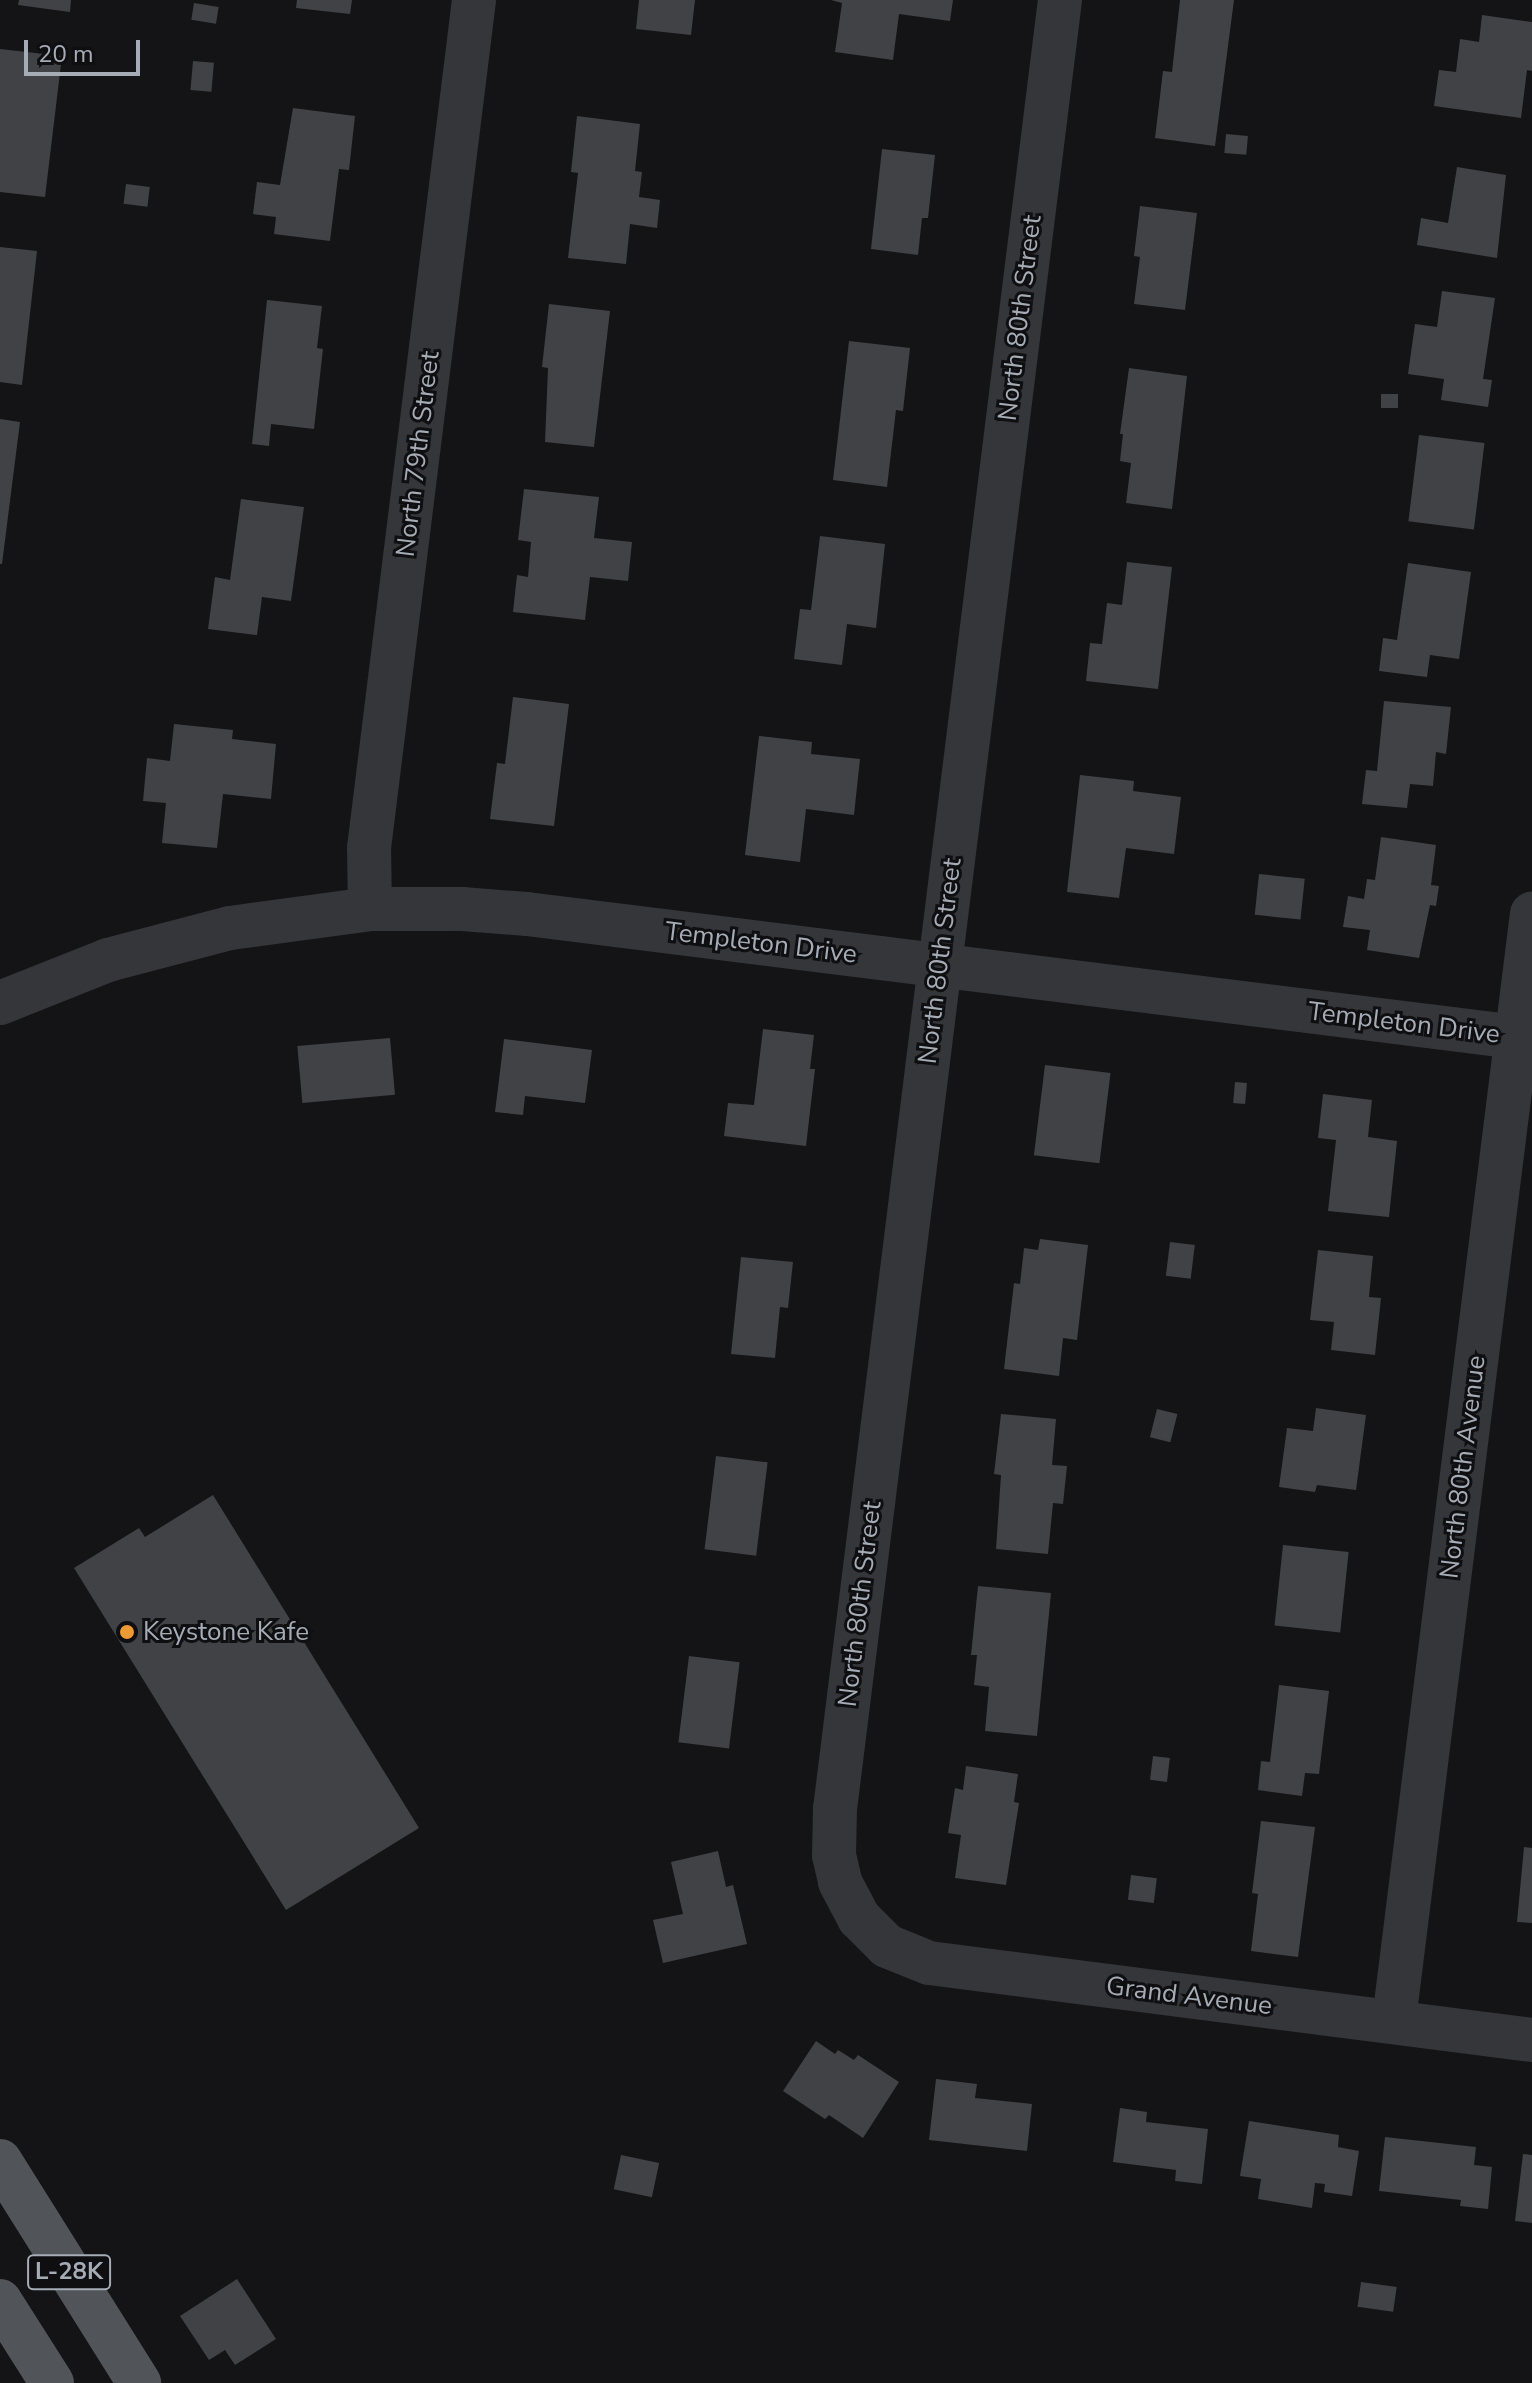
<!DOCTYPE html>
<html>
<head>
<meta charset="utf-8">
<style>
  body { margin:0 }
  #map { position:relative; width:1532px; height:2383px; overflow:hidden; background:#141416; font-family:"Nunito Sans",sans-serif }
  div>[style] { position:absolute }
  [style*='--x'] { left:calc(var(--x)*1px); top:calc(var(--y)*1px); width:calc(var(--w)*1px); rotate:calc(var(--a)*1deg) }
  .building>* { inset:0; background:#404246; transform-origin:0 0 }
  .minor>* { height:44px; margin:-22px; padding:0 22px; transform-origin:22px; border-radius:22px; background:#35363a }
  .major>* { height:44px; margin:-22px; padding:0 22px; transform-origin:22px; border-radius:22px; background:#515459 }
  .dots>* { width:22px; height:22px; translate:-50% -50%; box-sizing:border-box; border:4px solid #0f0f11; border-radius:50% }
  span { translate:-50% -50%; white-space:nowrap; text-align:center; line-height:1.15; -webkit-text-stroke:6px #0f0f11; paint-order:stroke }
  .shield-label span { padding:2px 6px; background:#0f0f11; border:2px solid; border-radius:6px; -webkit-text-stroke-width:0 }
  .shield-label { font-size:24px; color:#a6acb6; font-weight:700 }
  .street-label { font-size:26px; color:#a6acb6 }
  .poi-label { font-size:26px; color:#a6acb6 }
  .left { translate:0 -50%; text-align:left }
  .scale { position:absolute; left:24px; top:40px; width:116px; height:36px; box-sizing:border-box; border:4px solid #a6acb6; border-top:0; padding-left:10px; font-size:24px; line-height:28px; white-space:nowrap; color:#a6acb6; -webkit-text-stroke:6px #0f0f11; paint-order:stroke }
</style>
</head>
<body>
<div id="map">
  <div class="building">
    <div style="clip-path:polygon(19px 0,71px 0,70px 12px,18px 5px)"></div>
    <div style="clip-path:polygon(297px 0,352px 0,350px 14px,296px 8px)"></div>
    <div style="clip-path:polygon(639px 0,695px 0,691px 35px,636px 29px)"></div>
    <div style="clip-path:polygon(831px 0,953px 0,950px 21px,899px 14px,893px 60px,835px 52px,842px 3px)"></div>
    <div style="clip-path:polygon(1180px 0,1234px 0,1215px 146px,1155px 138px,1163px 71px,1172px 72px)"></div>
    <div style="left:194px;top:3px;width:25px;height:17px;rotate:9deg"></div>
    <div style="clip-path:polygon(1482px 15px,1532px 22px,1532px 71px,1527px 70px,1521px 118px,1434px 106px,1439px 70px,1456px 72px,1460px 39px,1479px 42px)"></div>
    <div style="clip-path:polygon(0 49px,62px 56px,45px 197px,0 192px)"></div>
    <div style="left:193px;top:61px;width:21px;height:29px;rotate:5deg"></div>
    <div style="clip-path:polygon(293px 108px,355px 116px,349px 170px,339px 169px,330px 241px,274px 234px,276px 217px,253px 214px,257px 182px,280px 185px)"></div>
    <div style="clip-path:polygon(577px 116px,640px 124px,635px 171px,642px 172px,639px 197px,660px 200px,657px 228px,630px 224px,626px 264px,568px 258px,578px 173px,571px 172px)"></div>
    <div style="left:1226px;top:134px;width:22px;height:19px;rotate:5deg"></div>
    <div style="clip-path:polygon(882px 149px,935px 155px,928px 218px,922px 218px,918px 255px,871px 249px)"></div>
    <div style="clip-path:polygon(1457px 167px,1506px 175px,1497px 258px,1417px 245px,1421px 218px,1448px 223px)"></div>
    <div style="left:126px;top:184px;width:24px;height:20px;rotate:7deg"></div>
    <div style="clip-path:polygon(1140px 206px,1197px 213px,1185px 310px,1134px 304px,1140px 257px,1134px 256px)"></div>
    <div style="clip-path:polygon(0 247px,37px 251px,22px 385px,0 382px)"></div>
    <div style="clip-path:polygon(1442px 291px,1495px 298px,1483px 379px,1492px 380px,1488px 407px,1441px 400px,1444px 379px,1408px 374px,1415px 324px,1437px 327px)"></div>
    <div style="clip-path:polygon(267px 300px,322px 306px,317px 348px,323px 349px,314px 429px,271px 424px,269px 446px,252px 444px)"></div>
    <div style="clip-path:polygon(549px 304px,610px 311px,594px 447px,545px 442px,548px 368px,542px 367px)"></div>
    <div style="clip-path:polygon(849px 341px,910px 348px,903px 411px,896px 410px,887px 487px,833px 480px)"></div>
    <div style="clip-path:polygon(1129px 368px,1187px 376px,1172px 509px,1126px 503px,1131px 463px,1120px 461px,1123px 434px,1120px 434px)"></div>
    <div style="left:1381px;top:394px;width:17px;height:14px"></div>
    <div style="clip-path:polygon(0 419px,20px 422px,2px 564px,0 564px)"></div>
    <div style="left:1419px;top:435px;width:66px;height:87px;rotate:7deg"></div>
    <div style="clip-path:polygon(524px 489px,599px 497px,594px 538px,632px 542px,628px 581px,590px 577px,585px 620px,513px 612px,517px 575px,528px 577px,531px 542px,518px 540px)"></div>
    <div style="clip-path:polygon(241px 499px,304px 507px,291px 601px,262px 597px,257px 635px,208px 629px,215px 577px,230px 580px)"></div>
    <div style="clip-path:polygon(820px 536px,885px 544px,876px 628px,847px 624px,842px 665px,794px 659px,800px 609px,811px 610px)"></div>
    <div style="clip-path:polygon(1127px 562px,1172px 567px,1158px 689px,1086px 681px,1090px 643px,1102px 644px,1107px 603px,1122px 605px)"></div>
    <div style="clip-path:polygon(1408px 563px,1471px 572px,1459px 659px,1430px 655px,1427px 677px,1379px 671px,1383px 638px,1397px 640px)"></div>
    <div style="clip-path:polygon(513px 697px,569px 704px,554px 826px,490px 819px,497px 763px,505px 764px)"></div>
    <div style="clip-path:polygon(1384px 701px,1451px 707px,1446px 754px,1436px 752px,1433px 786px,1410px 784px,1407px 808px,1362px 804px,1366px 770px,1377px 771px)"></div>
    <div style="clip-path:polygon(174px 724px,233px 730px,232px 739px,276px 744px,271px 799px,223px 794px,217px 848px,162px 843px,166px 803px,143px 801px,147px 758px,170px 761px)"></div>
    <div style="clip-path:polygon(759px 736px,812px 742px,811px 754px,860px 759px,854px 815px,806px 809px,800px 862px,745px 855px)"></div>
    <div style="clip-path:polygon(1080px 775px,1134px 781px,1133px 791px,1181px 797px,1174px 854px,1126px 848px,1119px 898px,1067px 892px)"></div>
    <div style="clip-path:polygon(1381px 837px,1436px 845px,1431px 885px,1439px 886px,1436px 906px,1430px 905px,1419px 958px,1367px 950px,1370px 930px,1343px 927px,1348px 896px,1364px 899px,1367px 879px,1375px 880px)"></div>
    <div style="left:1259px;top:874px;width:46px;height:41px;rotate:6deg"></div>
    <div style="clip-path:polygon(763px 1029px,814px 1035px,810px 1069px,815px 1069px,806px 1146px,724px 1136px,728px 1103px,754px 1105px)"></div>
    <div style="left:390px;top:1038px;width:57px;height:93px;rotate:85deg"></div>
    <div style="clip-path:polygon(504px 1039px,592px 1050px,585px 1103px,525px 1096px,523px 1115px,495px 1112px)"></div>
    <div style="left:1045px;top:1065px;width:66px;height:91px;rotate:7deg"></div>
    <div style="left:1235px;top:1082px;width:12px;height:21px;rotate:5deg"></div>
    <div style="clip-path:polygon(1323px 1094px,1372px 1100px,1368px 1137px,1397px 1141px,1389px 1217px,1328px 1211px,1336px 1140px,1318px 1138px)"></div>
    <div style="clip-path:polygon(1040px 1239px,1088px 1245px,1077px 1340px,1063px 1338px,1059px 1376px,1004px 1369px,1014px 1283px,1020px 1284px,1024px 1248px,1038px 1250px)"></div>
    <div style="left:1170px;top:1242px;width:25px;height:34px;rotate:7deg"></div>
    <div style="clip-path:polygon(1318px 1250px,1373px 1256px,1369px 1297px,1381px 1298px,1375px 1355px,1331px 1350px,1334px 1322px,1310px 1320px)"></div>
    <div style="clip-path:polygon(741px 1257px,793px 1262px,788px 1308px,780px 1307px,775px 1358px,731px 1354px)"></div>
    <div style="clip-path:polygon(1316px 1408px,1366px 1415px,1356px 1490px,1317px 1485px,1315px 1492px,1279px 1487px,1287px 1428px,1313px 1431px)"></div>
    <div style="left:1157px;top:1409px;width:21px;height:29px;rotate:14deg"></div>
    <div style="clip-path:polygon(1001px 1414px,1056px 1419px,1052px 1465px,1067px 1466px,1063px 1504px,1053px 1503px,1048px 1554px,996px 1549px,1001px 1475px,994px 1474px)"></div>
    <div style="left:716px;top:1456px;width:52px;height:94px;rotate:7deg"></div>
    <div style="clip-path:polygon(213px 1495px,419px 1828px,286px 1910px,74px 1568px,139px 1528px,145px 1537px)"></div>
    <div style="left:1283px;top:1545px;width:66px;height:81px;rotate:6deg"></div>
    <div style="clip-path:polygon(978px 1586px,1051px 1593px,1037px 1736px,985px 1731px,989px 1687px,974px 1685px,977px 1655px,971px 1655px)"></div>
    <div style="left:689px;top:1656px;width:51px;height:87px;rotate:7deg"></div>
    <div style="clip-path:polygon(1279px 1685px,1329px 1691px,1319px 1774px,1305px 1773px,1302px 1796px,1258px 1790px,1261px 1761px,1270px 1762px)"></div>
    <div style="left:1153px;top:1756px;width:17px;height:24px;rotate:7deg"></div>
    <div style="clip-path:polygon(966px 1766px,1018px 1774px,1014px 1802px,1019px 1803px,1006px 1885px,955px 1878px,961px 1835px,948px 1833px,955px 1788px,963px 1790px)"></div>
    <div style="clip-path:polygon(1261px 1821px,1315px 1827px,1298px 1957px,1251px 1951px,1258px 1894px,1252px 1893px)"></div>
    <div style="clip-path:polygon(1524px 1847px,1532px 1848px,1532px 1923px,1517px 1922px)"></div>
    <div style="clip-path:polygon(718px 1851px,726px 1887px,733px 1885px,747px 1944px,663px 1963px,653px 1920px,683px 1914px,671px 1862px)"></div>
    <div style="left:1131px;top:1875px;width:26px;height:25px;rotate:7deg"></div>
    <div style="clip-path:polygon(816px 2041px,835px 2054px,838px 2050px,854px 2060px,858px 2055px,899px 2082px,863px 2138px,829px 2115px,825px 2119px,783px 2091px)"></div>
    <div style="clip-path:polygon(936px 2079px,977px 2084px,975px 2098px,1032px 2104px,1027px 2151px,929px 2140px)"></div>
    <div style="clip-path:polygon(1120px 2108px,1147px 2112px,1146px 2122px,1208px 2129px,1202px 2184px,1175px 2181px,1176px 2170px,1113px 2162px)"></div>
    <div style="clip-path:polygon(1249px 2121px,1339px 2135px,1338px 2147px,1359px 2151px,1352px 2196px,1324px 2192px,1325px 2184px,1315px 2183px,1312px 2208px,1258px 2199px,1261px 2179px,1240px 2176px)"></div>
    <div style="clip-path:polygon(1385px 2137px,1476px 2147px,1474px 2165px,1492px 2167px,1488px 2209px,1460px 2206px,1461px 2200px,1379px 2191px)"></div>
    <div style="clip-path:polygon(1523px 2154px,1532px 2155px,1532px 2223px,1515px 2221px)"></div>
    <div style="left:621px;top:2155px;width:39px;height:35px;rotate:12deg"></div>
    <div style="clip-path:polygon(237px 2279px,276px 2339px,235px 2365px,225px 2350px,209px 2360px,180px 2316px)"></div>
    <div style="left:1361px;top:2282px;width:36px;height:25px;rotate:8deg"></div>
  </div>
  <div class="minor">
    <div style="--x:1060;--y:0;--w:1822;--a:97.09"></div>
    <div style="--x:835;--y:1808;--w:47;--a:91.2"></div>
    <div style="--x:834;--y:1855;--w:28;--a:77"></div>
    <div style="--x:840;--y:1882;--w:41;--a:62.2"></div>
    <div style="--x:859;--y:1918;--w:40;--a:45"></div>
    <div style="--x:887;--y:1946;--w:45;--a:22"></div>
    <div style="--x:929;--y:1963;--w:608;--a:7.28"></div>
    <div style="--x:370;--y:909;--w:61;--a:-90.9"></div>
    <div style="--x:369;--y:848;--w:854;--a:-82.94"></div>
    <div style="--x:0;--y:1003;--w:116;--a:-21.7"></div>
    <div style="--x:108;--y:960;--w:126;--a:-14.7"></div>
    <div style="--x:230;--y:928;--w:141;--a:-7.7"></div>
    <div style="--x:370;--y:909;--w:92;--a:0"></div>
    <div style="--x:462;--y:909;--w:65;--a:4.4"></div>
    <div style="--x:527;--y:914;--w:1013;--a:7.09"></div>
    <div style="--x:1394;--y:2020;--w:1115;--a:-82.89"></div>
  </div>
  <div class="major">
    <div style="--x:0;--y:2161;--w:262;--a:57.9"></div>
    <div style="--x:0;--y:2301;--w:97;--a:57.6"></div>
  </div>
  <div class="dots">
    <div style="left:127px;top:1632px;background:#ed9a34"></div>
  </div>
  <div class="shield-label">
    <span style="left:69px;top:2272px">L-28K</span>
  </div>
  <div class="street-label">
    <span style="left:1020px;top:318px;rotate:-83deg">North 80th Street</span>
    <span style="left:418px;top:454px;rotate:-83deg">North 79th Street</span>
    <span style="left:761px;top:943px;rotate:7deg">Templeton Drive</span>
    <span style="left:940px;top:961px;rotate:-83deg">North 80th Street</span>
    <span style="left:1404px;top:1023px;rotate:7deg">Templeton Drive</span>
    <span style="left:1463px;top:1467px;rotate:-83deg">North 80th Avenue</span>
    <span style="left:860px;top:1604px;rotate:-83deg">North 80th Street</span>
    <span style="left:1189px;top:1996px;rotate:7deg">Grand Avenue</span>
  </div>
  <div class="poi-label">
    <span class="left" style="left:143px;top:1632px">Keystone Kafe</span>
  </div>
  <div class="scale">20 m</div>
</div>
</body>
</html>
